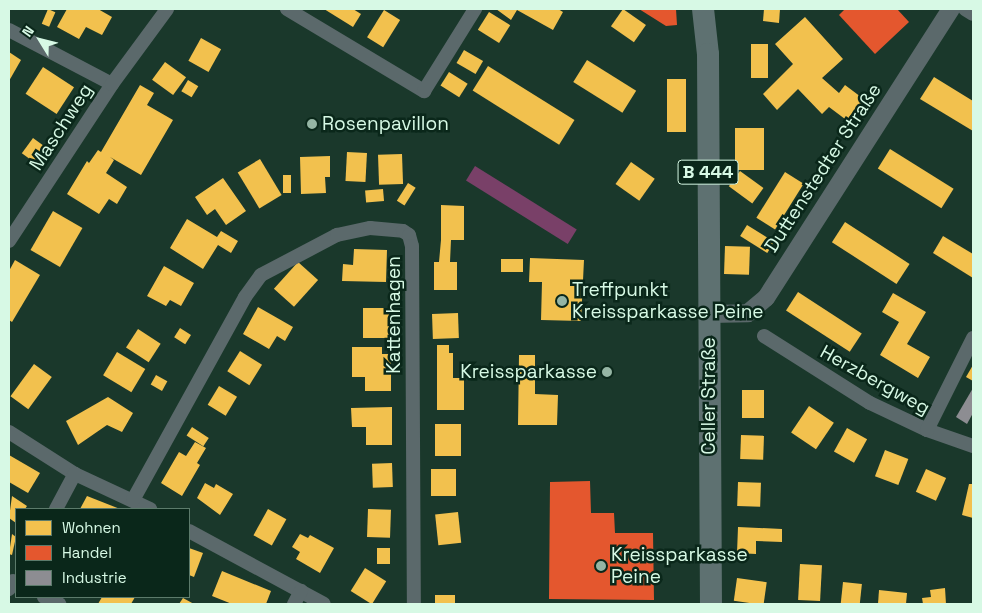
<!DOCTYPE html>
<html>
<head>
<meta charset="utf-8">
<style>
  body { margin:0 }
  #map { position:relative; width:982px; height:613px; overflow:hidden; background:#1a382b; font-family:"Space Grotesk",sans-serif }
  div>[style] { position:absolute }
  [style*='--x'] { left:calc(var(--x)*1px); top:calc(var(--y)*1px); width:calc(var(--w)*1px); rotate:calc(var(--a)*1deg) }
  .green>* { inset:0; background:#794068; transform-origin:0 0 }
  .homes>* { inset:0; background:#f2c14e; transform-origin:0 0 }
  .shops>* { inset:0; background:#e4572e }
  .industry>* { inset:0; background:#8d8d92 }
  .minor>* { height:14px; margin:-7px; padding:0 7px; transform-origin:7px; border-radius:7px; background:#5b696b }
  .tertiary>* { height:18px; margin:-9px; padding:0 9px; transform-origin:9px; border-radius:9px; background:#5b696b }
  .primary>* { height:22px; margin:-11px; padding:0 11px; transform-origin:11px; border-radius:11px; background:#5e7171 }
  .dots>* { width:14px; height:14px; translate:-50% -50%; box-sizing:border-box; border:2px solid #0a271a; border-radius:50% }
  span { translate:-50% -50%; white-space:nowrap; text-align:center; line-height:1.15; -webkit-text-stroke:5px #0a271a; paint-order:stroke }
  .shield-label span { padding:1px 4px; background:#0a271a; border:1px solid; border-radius:4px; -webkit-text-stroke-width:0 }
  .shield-label { font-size:18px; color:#d7f9e5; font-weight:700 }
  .poi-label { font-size:19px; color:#d7f9e5 }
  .left { translate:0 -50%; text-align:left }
  .right { translate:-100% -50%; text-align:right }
  .street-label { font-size:19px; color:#d7f9e5 }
  .frame { position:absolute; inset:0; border:10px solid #d7f9e5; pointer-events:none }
  .legend { position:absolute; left:15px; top:508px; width:175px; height:90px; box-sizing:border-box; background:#0a271a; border:1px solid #5c7b6b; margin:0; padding:6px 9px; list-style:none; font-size:15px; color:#d7f9e5 }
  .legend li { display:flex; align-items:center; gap:10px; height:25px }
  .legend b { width:25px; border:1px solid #5c7b6b }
  .north { position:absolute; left:15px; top:15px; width:50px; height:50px; -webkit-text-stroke:4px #0a271a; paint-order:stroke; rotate:306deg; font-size:14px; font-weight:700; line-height:20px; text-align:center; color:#d7f9e5 }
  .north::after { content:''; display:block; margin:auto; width:18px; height:22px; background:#d7f9e5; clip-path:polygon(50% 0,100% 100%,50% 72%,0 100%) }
</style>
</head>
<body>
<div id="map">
  <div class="green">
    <div style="left:475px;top:166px;width:120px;height:17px;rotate:32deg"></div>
  </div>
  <div class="homes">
    <div style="left:48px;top:9px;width:8px;height:16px;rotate:23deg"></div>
    <div style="clip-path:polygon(67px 9px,98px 9px,112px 17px,102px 35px,86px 27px,79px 39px,57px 27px)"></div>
    <div style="clip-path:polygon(324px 9px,353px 9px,361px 14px,353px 27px)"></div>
    <div style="clip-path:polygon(496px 9px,558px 9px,563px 12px,553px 30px,517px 10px,511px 20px)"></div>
    <div style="left:623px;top:9px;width:28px;height:21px;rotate:35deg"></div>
    <div style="clip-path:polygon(764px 9px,780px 9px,779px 23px,763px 21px)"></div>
    <div style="left:384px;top:10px;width:19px;height:32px;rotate:32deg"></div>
    <div style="left:489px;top:12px;width:25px;height:21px;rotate:32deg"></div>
    <div style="clip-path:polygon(805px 17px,843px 59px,822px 78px,839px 93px,845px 85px,865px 100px,849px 122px,829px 107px,822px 114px,798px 89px,777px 110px,763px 94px,793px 64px,775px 44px)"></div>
    <div style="left:201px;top:38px;width:23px;height:26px;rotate:29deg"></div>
    <div style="left:751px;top:44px;width:17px;height:34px"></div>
    <div style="left:464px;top:50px;width:22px;height:15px;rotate:30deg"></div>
    <div style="clip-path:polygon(9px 52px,21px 60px,9px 81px)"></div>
    <div style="left:587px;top:60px;width:58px;height:26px;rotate:32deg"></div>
    <div style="left:165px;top:62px;width:26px;height:22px;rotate:36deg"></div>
    <div style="left:488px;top:66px;width:102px;height:29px;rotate:32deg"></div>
    <div style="left:43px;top:67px;width:37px;height:32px;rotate:33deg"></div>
    <div style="left:449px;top:72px;width:22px;height:16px;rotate:32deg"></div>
    <div style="clip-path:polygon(934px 77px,973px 101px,973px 131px,920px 99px)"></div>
    <div style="left:667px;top:79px;width:19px;height:53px"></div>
    <div style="left:188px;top:80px;width:12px;height:13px;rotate:31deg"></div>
    <div style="clip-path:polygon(140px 85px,154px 93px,147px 105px,173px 120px,141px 175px,110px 157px,114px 160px,106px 173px,127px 187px,117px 204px,109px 199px,99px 214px,67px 194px,87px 161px,89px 163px,98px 150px,101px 152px)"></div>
    <div style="left:735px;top:128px;width:29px;height:42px"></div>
    <div style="left:33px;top:138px;width:17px;height:19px;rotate:36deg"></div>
    <div style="left:890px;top:149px;width:75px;height:23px;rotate:32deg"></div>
    <div style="left:347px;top:152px;width:20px;height:29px;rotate:3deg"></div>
    <div style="left:402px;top:154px;width:30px;height:24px;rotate:88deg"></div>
    <div style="clip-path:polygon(330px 156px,330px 177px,325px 177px,326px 193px,301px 194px,300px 157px)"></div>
    <div style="left:260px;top:159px;width:42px;height:26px;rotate:59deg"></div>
    <div style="left:631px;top:162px;width:29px;height:27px;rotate:35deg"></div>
    <div style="left:740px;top:171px;width:29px;height:19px;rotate:36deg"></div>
    <div style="left:785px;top:172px;width:22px;height:54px;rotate:32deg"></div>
    <div style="left:283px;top:175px;width:8px;height:18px"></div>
    <div style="clip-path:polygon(223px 178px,246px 211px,226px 225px,215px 209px,207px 215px,195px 197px)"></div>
    <div style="left:408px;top:183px;width:9px;height:21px;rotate:32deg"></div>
    <div style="left:383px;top:189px;width:12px;height:18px;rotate:85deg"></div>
    <div style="clip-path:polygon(441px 205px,464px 206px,464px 240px,451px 240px,450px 262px,457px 262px,457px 290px,434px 290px,434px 262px,439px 262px,441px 240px)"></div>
    <div style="left:53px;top:211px;width:34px;height:45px;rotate:30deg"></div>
    <div style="clip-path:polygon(187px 219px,217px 237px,221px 231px,238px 241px,231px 253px,218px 245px,203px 269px,170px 248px)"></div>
    <div style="left:845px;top:222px;width:77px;height:24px;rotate:33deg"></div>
    <div style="left:747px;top:225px;width:32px;height:13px;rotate:32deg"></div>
    <div style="clip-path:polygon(943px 236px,973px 254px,973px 278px,933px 253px)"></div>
    <div style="left:725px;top:246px;width:25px;height:28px;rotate:2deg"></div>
    <div style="clip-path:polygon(354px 249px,387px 250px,386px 282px,342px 281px,343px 264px,353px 265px)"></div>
    <div style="clip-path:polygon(530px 258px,584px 260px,581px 321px,541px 320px,542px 282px,529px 282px)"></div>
    <div style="left:501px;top:259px;width:22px;height:13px"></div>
    <div style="clip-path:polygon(15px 260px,40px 275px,12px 322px,9px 320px,9px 271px)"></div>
    <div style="left:298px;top:262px;width:27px;height:36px;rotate:42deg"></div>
    <div style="clip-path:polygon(164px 266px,194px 283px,181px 306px,170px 300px,166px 306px,147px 296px)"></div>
    <div style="left:798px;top:292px;width:76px;height:22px;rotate:33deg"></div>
    <div style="clip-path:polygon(893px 293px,926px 312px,907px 344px,930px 357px,918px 378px,880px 355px,899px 322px,882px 312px)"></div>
    <div style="clip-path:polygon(258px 307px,293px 327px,285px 341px,277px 336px,269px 349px,243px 334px)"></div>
    <div style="left:363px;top:308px;width:26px;height:30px"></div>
    <div style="left:458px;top:313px;width:25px;height:26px;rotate:88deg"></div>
    <div style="left:180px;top:328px;width:13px;height:11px;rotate:32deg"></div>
    <div style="left:138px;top:329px;width:27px;height:22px;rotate:33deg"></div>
    <div style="clip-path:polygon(437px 345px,449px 345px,449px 353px,453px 353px,453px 378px,464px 378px,464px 410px,437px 410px)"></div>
    <div style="clip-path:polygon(352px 347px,382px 347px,382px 354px,391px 354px,391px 391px,365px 391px,365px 377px,352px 377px)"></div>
    <div style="left:240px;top:351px;width:26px;height:24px;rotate:32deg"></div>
    <div style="left:117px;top:352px;width:33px;height:27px;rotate:31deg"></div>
    <div style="clip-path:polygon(519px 355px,535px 355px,535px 394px,558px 395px,557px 425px,518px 425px)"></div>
    <div style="left:34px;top:364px;width:22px;height:40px;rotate:36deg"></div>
    <div style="clip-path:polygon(973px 365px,973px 381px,966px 377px)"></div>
    <div style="left:156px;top:375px;width:13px;height:11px;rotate:29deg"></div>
    <div style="left:219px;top:386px;width:21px;height:22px;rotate:31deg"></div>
    <div style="left:742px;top:390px;width:22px;height:28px"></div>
    <div style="clip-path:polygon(108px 397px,133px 413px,122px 432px,107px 425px,78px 445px,66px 421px)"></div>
    <div style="left:809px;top:406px;width:30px;height:32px;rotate:34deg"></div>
    <div style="clip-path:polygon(392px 407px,392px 445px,366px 445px,366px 427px,352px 427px,351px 408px)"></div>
    <div style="left:435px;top:424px;width:26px;height:32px"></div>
    <div style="left:192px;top:427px;width:20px;height:10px;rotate:33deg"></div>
    <div style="left:847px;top:428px;width:23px;height:27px;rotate:29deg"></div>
    <div style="left:741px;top:435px;width:23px;height:24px;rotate:2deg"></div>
    <div style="clip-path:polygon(195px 442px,206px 448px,197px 463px,200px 465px,182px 496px,161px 483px,179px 452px,186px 456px)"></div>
    <div style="left:885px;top:450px;width:25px;height:28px;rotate:21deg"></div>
    <div style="clip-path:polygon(9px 455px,40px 473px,28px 493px,9px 482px)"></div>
    <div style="left:392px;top:463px;width:24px;height:20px;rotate:88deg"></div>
    <div style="left:431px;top:469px;width:25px;height:27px"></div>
    <div style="left:926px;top:469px;width:22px;height:25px;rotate:24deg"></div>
    <div style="left:738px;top:482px;width:23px;height:24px;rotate:2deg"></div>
    <div style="clip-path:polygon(205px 483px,214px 488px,216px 484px,233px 494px,220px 515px,197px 498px)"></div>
    <div style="clip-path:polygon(969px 484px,973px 484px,973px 518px,962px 515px)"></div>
    <div style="clip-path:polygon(12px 496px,27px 506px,25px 509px,16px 509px,16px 523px,9px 518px)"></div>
    <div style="clip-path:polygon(87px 496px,120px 509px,80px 509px)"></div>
    <div style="left:268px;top:509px;width:21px;height:30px;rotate:29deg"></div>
    <div style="left:368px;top:509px;width:23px;height:28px;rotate:2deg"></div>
    <div style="left:458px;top:512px;width:31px;height:23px;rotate:84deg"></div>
    <div style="clip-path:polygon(738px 527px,782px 529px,782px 542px,756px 541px,756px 554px,737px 553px)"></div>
    <div style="clip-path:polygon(12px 534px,16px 537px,12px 555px,9px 554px)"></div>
    <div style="clip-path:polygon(300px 534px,308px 538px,310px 535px,334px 548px,320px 573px,296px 559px,300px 552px,292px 547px)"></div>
    <div style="clip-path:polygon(189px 548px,203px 553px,194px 577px,189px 575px)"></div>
    <div style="left:377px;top:548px;width:13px;height:16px"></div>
    <div style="left:800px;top:564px;width:22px;height:36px;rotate:3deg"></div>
    <div style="left:365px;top:568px;width:25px;height:27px;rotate:32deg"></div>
    <div style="clip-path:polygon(222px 571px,271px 591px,266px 604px,232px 604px,212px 596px)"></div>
    <div style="left:737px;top:578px;width:30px;height:23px;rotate:8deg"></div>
    <div style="left:843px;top:582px;width:19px;height:22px;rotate:6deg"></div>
    <div style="clip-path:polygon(945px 588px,946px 604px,923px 604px,922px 598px,931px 597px,930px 590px)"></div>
    <div style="clip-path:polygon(879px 590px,907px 593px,906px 604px,878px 604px)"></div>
    <div style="left:435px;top:595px;width:20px;height:9px"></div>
    <div style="clip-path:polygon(102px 597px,135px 597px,131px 604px,98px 604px)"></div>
    <div style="clip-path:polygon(183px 598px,194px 604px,179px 604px)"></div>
  </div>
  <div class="shops">
    <div style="clip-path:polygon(639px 9px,676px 9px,677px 25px,666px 26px)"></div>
    <div style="clip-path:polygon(845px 9px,897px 9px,909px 22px,875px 54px,839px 15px)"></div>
    <div style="clip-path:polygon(590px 481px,591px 513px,614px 513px,615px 533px,653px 533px,654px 600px,549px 599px,550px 482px)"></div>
  </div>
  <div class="industry">
    <div style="clip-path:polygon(973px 388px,973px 413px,967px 424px,956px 417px)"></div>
  </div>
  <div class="minor">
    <div style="--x:287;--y:9;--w:160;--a:30.9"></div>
    <div style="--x:424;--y:91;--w:97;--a:-58.1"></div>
    <div style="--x:965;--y:9;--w:9;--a:32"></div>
    <div style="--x:9;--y:30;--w:116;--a:27.7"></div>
    <div style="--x:9;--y:241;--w:188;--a:-56.7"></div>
    <div style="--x:112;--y:84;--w:93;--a:-53.7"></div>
    <div style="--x:764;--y:336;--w:125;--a:32.3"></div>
    <div style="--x:870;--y:403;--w:63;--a:25.3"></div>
    <div style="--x:927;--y:430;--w:49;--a:19.2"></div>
    <div style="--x:927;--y:430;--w:103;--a:-63.4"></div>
    <div style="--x:9;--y:432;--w:78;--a:32.5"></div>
    <div style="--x:75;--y:474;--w:83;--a:25"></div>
    <div style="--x:133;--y:500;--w:232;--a:-61.1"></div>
    <div style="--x:245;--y:297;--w:27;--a:-54"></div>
    <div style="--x:261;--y:275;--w:86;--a:-27.8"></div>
    <div style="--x:337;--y:235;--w:34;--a:-12"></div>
    <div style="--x:370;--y:228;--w:33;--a:5"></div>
    <div style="--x:403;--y:231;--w:7;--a:34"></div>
    <div style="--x:409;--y:235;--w:11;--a:75"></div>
    <div style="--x:412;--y:246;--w:358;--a:89.7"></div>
    <div style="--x:56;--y:509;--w:40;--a:-62"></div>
    <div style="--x:189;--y:531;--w:153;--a:28.4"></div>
    <div style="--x:9;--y:589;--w:9;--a:-63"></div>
    <div style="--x:44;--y:597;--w:17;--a:25"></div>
    <div style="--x:294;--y:604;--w:15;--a:-62"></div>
  </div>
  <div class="tertiary">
    <div style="--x:709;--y:314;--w:39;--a:-1"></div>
    <div style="--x:748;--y:313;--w:23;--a:-40"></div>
    <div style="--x:766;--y:298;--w:343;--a:-57.4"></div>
  </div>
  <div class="primary">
    <div style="--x:703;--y:9;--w:45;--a:83.7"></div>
    <div style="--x:708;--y:54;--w:550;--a:89.69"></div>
  </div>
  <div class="dots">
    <div style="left:312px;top:124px;background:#95b5a4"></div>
    <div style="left:562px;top:301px;background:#95b5a4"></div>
    <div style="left:607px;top:372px;background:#95b5a4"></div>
    <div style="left:601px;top:566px;background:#95b5a4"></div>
  </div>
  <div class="shield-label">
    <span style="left:708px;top:172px">B 444</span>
  </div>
  <div class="poi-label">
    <span class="left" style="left:322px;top:124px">Rosenpavillon</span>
    <span class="left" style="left:572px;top:301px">Treffpunkt<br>Kreissparkasse Peine</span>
    <span class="right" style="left:597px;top:372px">Kreissparkasse</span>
    <span class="left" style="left:611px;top:566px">Kreissparkasse<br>Peine</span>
  </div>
  <div class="street-label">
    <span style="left:61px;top:127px;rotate:-57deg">Maschweg</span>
    <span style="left:823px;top:168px;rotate:-57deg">Duttenstedter Straße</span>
    <span style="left:394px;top:315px;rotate:-90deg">Kattenhagen</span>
    <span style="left:875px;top:380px;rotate:29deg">Herzbergweg</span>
    <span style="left:709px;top:396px;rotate:-90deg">Celler Straße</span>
  </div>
  <div class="frame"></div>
  <ul class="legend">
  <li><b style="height:14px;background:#f2c14e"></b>Wohnen</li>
  <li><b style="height:14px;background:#e4572e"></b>Handel</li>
  <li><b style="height:14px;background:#8d8d92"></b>Industrie</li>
  </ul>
  <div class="north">N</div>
</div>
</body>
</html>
